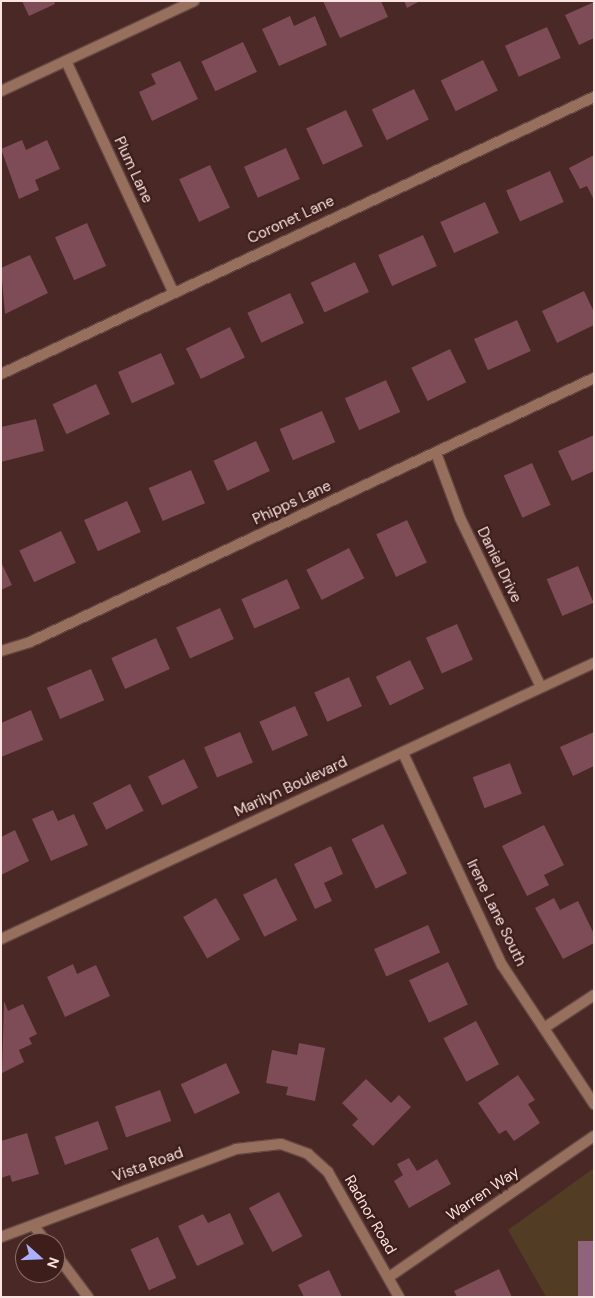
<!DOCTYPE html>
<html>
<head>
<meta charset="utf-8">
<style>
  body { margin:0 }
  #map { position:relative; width:595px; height:1298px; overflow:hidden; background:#492825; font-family:"DM Sans",sans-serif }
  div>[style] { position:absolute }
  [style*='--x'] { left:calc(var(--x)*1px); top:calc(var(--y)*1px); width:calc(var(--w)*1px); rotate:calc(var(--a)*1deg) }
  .green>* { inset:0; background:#533c24 }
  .water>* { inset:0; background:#90637d; transform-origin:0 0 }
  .building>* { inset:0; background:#7d4c57; transform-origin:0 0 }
  .roads { filter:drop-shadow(1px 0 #654643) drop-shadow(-1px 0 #654643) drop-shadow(0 1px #654643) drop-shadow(0 -1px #654643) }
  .minor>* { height:10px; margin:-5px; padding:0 5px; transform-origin:5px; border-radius:5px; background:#97705d }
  span { translate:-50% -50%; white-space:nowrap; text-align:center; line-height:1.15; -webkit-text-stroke:4.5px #3e1e1b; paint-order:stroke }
  .street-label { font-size:15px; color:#fae3e1 }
  .frame { position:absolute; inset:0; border:2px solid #fae3e1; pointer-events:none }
  .north { position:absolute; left:15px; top:1233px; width:50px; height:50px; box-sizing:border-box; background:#3e1e1b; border:1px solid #896d6a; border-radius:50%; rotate:110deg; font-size:14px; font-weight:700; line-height:20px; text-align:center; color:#fae3e1 }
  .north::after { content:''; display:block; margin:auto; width:18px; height:22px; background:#acaffb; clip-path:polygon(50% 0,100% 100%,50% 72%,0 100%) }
</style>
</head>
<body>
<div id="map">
  <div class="green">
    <div style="clip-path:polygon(594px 1168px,594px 1297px,546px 1297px,508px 1230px)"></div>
  </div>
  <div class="water">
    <div style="left:594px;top:1241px;width:56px;height:16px;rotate:90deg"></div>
  </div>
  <div class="building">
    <div style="clip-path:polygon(22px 1px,54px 1px,55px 4px,29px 16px)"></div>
    <div style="clip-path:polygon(323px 1px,381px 1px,388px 17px,340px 38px)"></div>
    <div style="clip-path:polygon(404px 1px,420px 1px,407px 8px)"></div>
    <div style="clip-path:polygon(594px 2px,594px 38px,579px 45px,565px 15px)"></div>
    <div style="clip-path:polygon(290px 16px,294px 26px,315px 16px,327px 45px,279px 66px,262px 29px)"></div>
    <div style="left:547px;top:27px;width:34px;height:46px;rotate:66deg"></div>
    <div style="left:243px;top:42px;width:33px;height:46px;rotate:65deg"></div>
    <div style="left:483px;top:60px;width:34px;height:47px;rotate:64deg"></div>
    <div style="clip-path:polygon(180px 61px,198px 99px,152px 121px,139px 92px,156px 84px,151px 74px)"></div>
    <div style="left:414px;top:89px;width:34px;height:47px;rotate:64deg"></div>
    <div style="left:346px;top:110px;width:40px;height:44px;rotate:65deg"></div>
    <div style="clip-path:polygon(22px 140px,26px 150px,47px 140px,60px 169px,35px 180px,39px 190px,19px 199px,1px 149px)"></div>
    <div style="left:286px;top:148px;width:34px;height:46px;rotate:66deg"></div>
    <div style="clip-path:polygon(594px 155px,594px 200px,587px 186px,580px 189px,569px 168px)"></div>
    <div style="left:210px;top:165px;width:47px;height:34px;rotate:65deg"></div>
    <div style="left:550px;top:171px;width:34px;height:48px;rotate:66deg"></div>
    <div style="left:485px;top:202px;width:34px;height:49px;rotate:66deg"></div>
    <div style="left:87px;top:223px;width:47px;height:35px;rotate:66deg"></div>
    <div style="left:423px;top:235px;width:34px;height:49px;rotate:66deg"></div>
    <div style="clip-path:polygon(30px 255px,48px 293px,5px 314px,1px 268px)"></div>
    <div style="left:355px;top:262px;width:33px;height:49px;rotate:65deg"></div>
    <div style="clip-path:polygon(584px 291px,594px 312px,594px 325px,557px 343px,542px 311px)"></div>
    <div style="left:290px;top:293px;width:33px;height:47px;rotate:65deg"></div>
    <div style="left:517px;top:320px;width:34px;height:47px;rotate:66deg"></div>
    <div style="left:230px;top:327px;width:34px;height:49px;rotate:64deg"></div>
    <div style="left:450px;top:349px;width:37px;height:43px;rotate:64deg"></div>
    <div style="left:161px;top:353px;width:34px;height:47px;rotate:66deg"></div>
    <div style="left:386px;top:380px;width:35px;height:45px;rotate:66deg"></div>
    <div style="left:96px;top:384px;width:33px;height:48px;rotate:65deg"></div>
    <div style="left:322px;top:411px;width:34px;height:46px;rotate:67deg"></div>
    <div style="clip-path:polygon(36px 419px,44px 451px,1px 462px,1px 427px)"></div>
    <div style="clip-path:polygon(594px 435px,594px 471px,572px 481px,558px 451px)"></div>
    <div style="left:256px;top:441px;width:33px;height:47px;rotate:65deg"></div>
    <div style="left:532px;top:463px;width:46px;height:31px;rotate:66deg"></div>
    <div style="left:191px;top:470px;width:36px;height:46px;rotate:67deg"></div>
    <div style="left:127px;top:501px;width:34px;height:47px;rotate:66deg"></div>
    <div style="left:407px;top:520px;width:47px;height:34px;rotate:65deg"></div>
    <div style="left:61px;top:531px;width:35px;height:46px;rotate:65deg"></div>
    <div style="left:349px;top:548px;width:34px;height:48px;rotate:63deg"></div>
    <div style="clip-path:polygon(1px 562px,12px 585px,1px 590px)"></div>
    <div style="left:578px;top:566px;width:40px;height:34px;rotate:67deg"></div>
    <div style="left:287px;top:579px;width:32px;height:50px;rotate:66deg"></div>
    <div style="left:220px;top:608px;width:34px;height:48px;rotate:66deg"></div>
    <div style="left:457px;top:624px;width:39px;height:34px;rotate:66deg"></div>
    <div style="left:156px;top:638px;width:34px;height:49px;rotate:66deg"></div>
    <div style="left:410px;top:660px;width:32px;height:38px;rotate:64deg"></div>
    <div style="left:91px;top:669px;width:34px;height:48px;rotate:67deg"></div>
    <div style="left:349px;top:677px;width:32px;height:38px;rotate:66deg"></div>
    <div style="left:295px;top:706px;width:32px;height:39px;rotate:66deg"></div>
    <div style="clip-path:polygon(31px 710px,43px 740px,1px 757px,1px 723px)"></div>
    <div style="left:240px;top:732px;width:33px;height:39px;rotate:67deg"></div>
    <div style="clip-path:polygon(594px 732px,594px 766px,573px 776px,560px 747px)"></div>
    <div style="left:184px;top:759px;width:32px;height:40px;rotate:64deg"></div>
    <div style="left:510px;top:763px;width:33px;height:40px;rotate:69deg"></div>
    <div style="left:130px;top:784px;width:30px;height:42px;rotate:63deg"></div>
    <div style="clip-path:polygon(53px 810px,58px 821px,74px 814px,88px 845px,51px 861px,32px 819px)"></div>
    <div style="left:383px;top:824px;width:55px;height:35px;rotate:64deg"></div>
    <div style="clip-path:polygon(544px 825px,564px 865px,544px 875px,549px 885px,527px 896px,502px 846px)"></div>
    <div style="clip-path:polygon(15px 830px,29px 861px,1px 875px,1px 837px)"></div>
    <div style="clip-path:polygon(331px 846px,343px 874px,324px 883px,332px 901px,315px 909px,294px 864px)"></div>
    <div style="left:276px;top:878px;width:47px;height:37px;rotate:63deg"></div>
    <div style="left:216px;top:898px;width:48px;height:38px;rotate:60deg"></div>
    <div style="clip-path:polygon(554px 898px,560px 910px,578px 901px,594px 934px,594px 943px,563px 959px,535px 908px)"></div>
    <div style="left:428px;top:925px;width:30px;height:59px;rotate:66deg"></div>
    <div style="left:448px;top:962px;width:47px;height:43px;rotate:65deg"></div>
    <div style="clip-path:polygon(73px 964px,77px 974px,96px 965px,110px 996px,65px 1017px,47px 977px)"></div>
    <div style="clip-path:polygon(4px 1001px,8px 1011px,23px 1004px,37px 1034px,29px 1038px,32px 1044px,19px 1050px,24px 1062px,2px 1073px)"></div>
    <div style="left:476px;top:1021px;width:49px;height:37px;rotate:62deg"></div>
    <div style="clip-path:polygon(299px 1043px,325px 1048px,315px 1101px,286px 1095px,288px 1087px,266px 1083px,272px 1050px,297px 1055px)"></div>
    <div style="left:226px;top:1063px;width:33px;height:50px;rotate:65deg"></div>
    <div style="clip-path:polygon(518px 1075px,535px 1100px,528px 1104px,540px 1123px,514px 1141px,506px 1130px,499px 1134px,478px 1103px)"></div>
    <div style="clip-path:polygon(366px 1079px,391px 1103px,399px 1095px,411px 1107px,373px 1146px,352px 1125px,358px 1119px,342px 1103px)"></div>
    <div style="left:160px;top:1090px;width:33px;height:48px;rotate:70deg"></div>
    <div style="left:98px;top:1121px;width:30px;height:46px;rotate:70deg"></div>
    <div style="clip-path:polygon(27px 1133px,39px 1174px,12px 1182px,10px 1175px,1px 1178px,1px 1141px)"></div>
    <div style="clip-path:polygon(409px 1158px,417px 1171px,437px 1159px,451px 1184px,409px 1208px,394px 1181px,403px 1175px,397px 1164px)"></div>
    <div style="left:279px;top:1192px;width:50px;height:34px;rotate:62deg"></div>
    <div style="clip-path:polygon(230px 1213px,244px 1244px,197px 1266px,178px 1226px,203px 1214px,208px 1223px)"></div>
    <div style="left:158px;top:1237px;width:45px;height:30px;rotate:66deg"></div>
    <div style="clip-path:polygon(499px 1269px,512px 1297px,457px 1297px,454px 1291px)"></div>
    <div style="clip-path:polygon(329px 1270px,342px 1297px,304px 1297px,298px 1285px)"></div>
  </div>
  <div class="roads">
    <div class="minor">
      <div style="--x:66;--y:61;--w:254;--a:65.1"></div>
      <div style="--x:1;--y:91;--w:213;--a:-25"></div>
      <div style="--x:1;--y:374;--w:655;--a:-25.04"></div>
      <div style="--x:436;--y:453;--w:69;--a:69.7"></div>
      <div style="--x:460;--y:518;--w:187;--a:64.4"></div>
      <div style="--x:1;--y:651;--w:30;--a:-17"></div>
      <div style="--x:30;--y:642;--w:623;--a:-25.08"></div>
      <div style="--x:403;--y:753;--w:234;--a:65"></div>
      <div style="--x:502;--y:965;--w:167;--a:56.5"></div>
      <div style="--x:1;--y:939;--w:654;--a:-24.96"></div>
      <div style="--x:544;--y:1028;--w:60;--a:-33.4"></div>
      <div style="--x:34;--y:1226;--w:21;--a:53"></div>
      <div style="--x:1;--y:1237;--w:251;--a:-20.5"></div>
      <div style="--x:236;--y:1149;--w:45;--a:-6.3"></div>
      <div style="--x:281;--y:1144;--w:29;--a:20"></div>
      <div style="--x:308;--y:1154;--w:27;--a:42"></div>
      <div style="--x:328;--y:1172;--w:144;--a:60.4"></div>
      <div style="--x:55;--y:1253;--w:55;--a:53.1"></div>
      <div style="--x:389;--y:1277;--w:249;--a:-34.5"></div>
    </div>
  </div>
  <div class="street-label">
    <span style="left:133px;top:170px;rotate:65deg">Plum Lane</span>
    <span style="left:291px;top:220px;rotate:-25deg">Coronet Lane</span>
    <span style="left:292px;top:503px;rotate:-25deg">Phipps Lane</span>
    <span style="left:499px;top:565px;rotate:64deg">Daniel Drive</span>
    <span style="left:291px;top:787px;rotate:-25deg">Marilyn Boulevard</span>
    <span style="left:496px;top:913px;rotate:64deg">Irene Lane South</span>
    <span style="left:148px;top:1165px;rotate:-20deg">Vista Road</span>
    <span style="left:483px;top:1194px;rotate:-34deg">Warren Way</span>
    <span style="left:370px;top:1215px;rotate:60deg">Radnor Road</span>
  </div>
  <div class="frame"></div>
  <div class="north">N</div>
</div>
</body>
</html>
